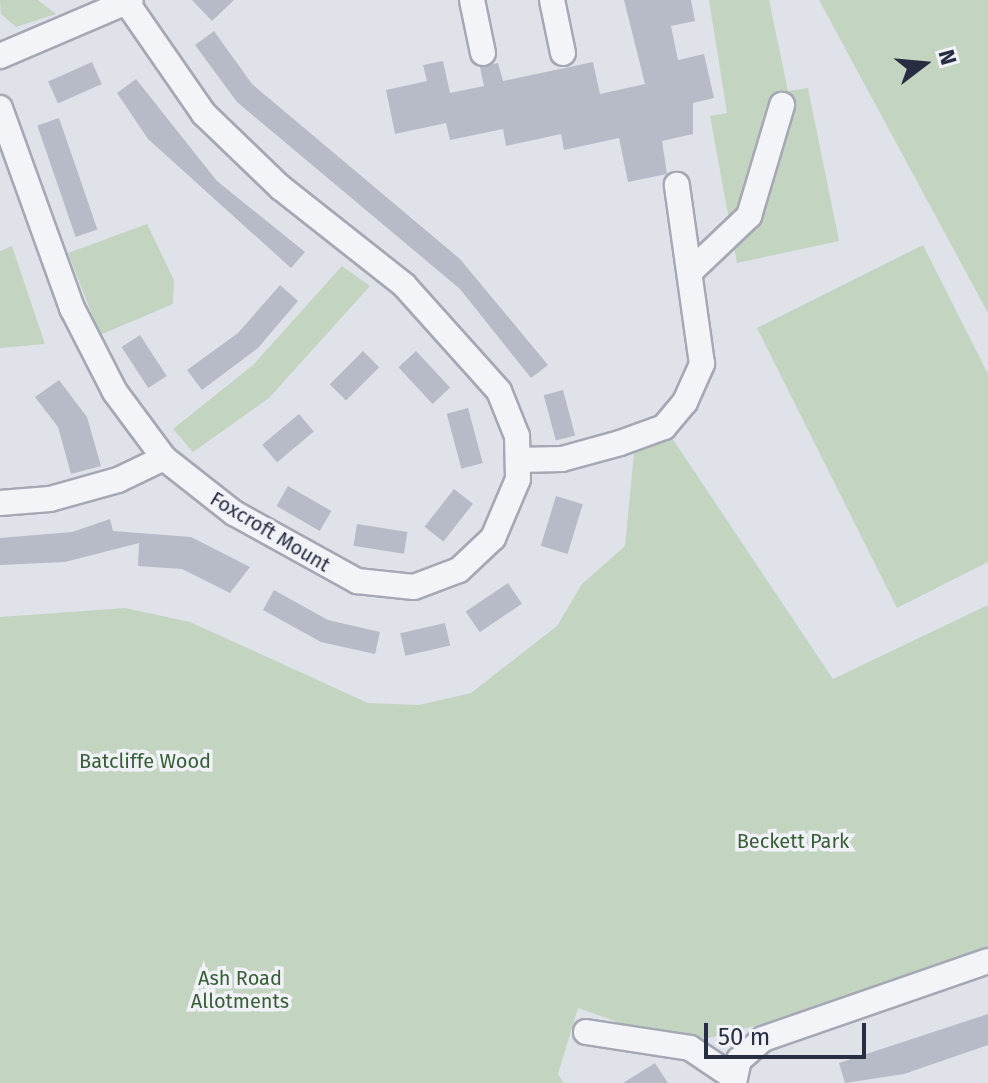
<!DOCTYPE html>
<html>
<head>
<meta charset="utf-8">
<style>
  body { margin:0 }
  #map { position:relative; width:988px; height:1083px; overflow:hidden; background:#e0e2e9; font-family:"Fira Sans",sans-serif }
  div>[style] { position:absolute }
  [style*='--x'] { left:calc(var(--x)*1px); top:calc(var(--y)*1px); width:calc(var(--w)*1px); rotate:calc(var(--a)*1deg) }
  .green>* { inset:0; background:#c3d4c1 }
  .building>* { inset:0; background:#b7bbc7; transform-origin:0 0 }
  .roads { filter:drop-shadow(2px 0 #a5a8b4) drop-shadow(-2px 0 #a5a8b4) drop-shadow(0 2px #a5a8b4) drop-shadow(0 -2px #a5a8b4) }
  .minor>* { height:24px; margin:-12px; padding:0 12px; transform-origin:12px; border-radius:12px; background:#f3f4f8 }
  span { translate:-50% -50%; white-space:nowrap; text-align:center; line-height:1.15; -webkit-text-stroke:7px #f0f2f7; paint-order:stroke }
  .street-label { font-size:20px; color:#282e42 }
  .park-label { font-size:20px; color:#375e35 }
  .north { position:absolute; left:884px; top:24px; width:80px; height:80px; -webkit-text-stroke:6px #f0f2f7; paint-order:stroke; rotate:74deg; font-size:22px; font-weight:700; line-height:32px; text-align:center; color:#282e42 }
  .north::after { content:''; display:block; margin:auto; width:28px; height:36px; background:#282e42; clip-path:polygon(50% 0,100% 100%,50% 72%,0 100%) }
  .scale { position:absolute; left:704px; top:1023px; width:162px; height:36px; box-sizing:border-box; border:4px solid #282e42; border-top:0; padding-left:10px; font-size:24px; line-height:28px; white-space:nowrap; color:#282e42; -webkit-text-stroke:6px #f0f2f7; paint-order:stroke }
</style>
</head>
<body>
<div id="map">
  <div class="green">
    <div style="clip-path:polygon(0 0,38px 0,56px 14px,16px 27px,1px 14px)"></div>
    <div style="clip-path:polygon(709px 0,769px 0,788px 91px,808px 88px,839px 241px,737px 263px,710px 116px,727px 113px)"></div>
    <div style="clip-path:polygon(819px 0,988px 0,988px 313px)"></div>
    <div style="clip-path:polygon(147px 224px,174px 280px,173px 304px,100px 335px,68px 253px)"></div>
    <div style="clip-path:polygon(923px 245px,988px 374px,988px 562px,897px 608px,757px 328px)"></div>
    <div style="clip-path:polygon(12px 246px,45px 344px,0 348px,0 251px)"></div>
    <div style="clip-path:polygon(342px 266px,370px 286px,269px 398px,193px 452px,173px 429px,253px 365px)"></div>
    <div style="clip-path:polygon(670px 435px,833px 679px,988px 605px,988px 949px,838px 1004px,682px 1045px,578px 1008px,558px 1074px,564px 1083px,0 1083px,0 617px,125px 608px,190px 622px,368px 703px,419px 705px,471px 693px,557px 626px,582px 584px,625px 546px,634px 453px)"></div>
  </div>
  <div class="building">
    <div style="clip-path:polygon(192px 0,234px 0,212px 21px)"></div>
    <div style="clip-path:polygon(624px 0,691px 0,695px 21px,671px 26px,678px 60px,704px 54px,714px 98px,693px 103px,693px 134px,662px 141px,667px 174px,628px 182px,619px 138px,564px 150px,561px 134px,506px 146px,503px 129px,450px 140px,446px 123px,395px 134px,386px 90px,427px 81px,423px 65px,443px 61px,450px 93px,484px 86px,480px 67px,498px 63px,503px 81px,593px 62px,600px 94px,645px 84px)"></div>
    <div style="clip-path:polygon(214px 31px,252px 84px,460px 259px,548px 365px,531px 378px,460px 289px,237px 102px,195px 45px)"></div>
    <div style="left:92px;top:62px;width:24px;height:48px;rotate:66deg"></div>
    <div style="clip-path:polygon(136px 79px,217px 181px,305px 252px,291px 268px,148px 139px,117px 93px)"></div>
    <div style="left:59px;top:118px;width:118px;height:23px;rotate:71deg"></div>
    <div style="clip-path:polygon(280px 285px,298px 301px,258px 348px,202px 390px,187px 370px,238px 333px)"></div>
    <div style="left:140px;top:335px;width:49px;height:22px;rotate:57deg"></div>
    <div style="left:363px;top:351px;width:23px;height:47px;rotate:45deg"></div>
    <div style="left:416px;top:351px;width:50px;height:24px;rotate:47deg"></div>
    <div style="clip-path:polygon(59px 380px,87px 417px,101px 466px,71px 474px,58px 427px,35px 397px)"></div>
    <div style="left:563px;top:390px;width:47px;height:20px;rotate:75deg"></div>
    <div style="left:468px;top:408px;width:57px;height:22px;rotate:75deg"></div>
    <div style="left:299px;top:414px;width:23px;height:48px;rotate:50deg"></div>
    <div style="left:288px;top:486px;width:50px;height:23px;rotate:30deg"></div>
    <div style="left:454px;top:489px;width:24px;height:48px;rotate:38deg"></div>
    <div style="left:556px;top:496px;width:28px;height:52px;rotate:17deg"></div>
    <div style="clip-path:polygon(110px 519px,113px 531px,191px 537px,250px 567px,230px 593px,182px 569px,138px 566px,139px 543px,65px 562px,0 565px,0 538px,72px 532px)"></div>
    <div style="left:357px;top:524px;width:51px;height:22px;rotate:9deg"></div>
    <div style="left:508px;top:583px;width:25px;height:51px;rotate:56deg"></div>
    <div style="clip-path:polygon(274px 590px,328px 620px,380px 632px,375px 654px,321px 642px,263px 610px)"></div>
    <div style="left:445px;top:623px;width:23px;height:46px;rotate:77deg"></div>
    <div style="clip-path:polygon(988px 1014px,988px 1045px,904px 1074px,845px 1083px,839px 1063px)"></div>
    <div style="clip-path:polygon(655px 1063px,668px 1083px,623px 1083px)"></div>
  </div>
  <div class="roads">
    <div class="minor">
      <div style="--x:472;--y:0;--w:54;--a:78.3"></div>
      <div style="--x:552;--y:0;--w:54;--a:78.3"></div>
      <div style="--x:0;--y:56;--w:142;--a:-23.1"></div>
      <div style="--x:0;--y:108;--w:213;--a:70.2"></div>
      <div style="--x:72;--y:308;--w:94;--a:62.9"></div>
      <div style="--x:115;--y:392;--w:82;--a:53.4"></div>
      <div style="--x:164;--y:458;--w:89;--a:38.2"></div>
      <div style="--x:234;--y:513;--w:141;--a:28.9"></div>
      <div style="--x:357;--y:581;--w:57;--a:6"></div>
      <div style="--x:414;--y:587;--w:48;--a:-20.7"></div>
      <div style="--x:459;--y:570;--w:47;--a:-43.3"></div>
      <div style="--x:493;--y:538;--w:64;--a:-67"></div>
      <div style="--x:518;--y:479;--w:43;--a:-91.3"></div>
      <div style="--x:517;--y:436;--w:48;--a:-111.8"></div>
      <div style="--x:499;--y:391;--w:142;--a:-131.9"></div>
      <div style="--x:404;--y:285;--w:157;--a:-141.7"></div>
      <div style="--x:281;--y:188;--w:107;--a:-136.1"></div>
      <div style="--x:204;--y:114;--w:135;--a:-124.7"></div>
      <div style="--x:692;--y:270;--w:79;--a:-43.5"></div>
      <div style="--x:749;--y:216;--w:116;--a:-73.4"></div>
      <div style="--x:518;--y:460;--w:44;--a:-1.3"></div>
      <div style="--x:562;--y:459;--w:60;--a:-15.4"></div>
      <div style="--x:620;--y:443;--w:47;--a:-20"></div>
      <div style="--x:664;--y:427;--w:33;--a:-50"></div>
      <div style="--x:685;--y:402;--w:42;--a:-65.9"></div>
      <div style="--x:702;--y:364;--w:181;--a:-98"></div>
      <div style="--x:0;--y:503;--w:50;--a:-4.6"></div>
      <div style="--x:50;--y:499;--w:71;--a:-15.6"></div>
      <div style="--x:118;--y:480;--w:51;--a:-25.6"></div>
      <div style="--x:586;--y:1032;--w:105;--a:8.7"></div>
      <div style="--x:690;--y:1048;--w:52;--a:34"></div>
      <div style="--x:734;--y:1083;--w:24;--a:-78"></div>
      <div style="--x:739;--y:1060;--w:32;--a:-41"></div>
      <div style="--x:763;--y:1039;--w:238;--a:-19.1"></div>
    </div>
  </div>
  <div class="street-label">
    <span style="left:270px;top:532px;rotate:31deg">Foxcroft Mount</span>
  </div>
  <div class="park-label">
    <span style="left:145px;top:761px">Batcliffe Wood</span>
    <span style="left:793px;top:841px">Beckett Park</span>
    <span style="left:240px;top:990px">Ash Road<br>Allotments</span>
  </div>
  <div class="north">N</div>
  <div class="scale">50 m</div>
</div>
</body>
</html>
